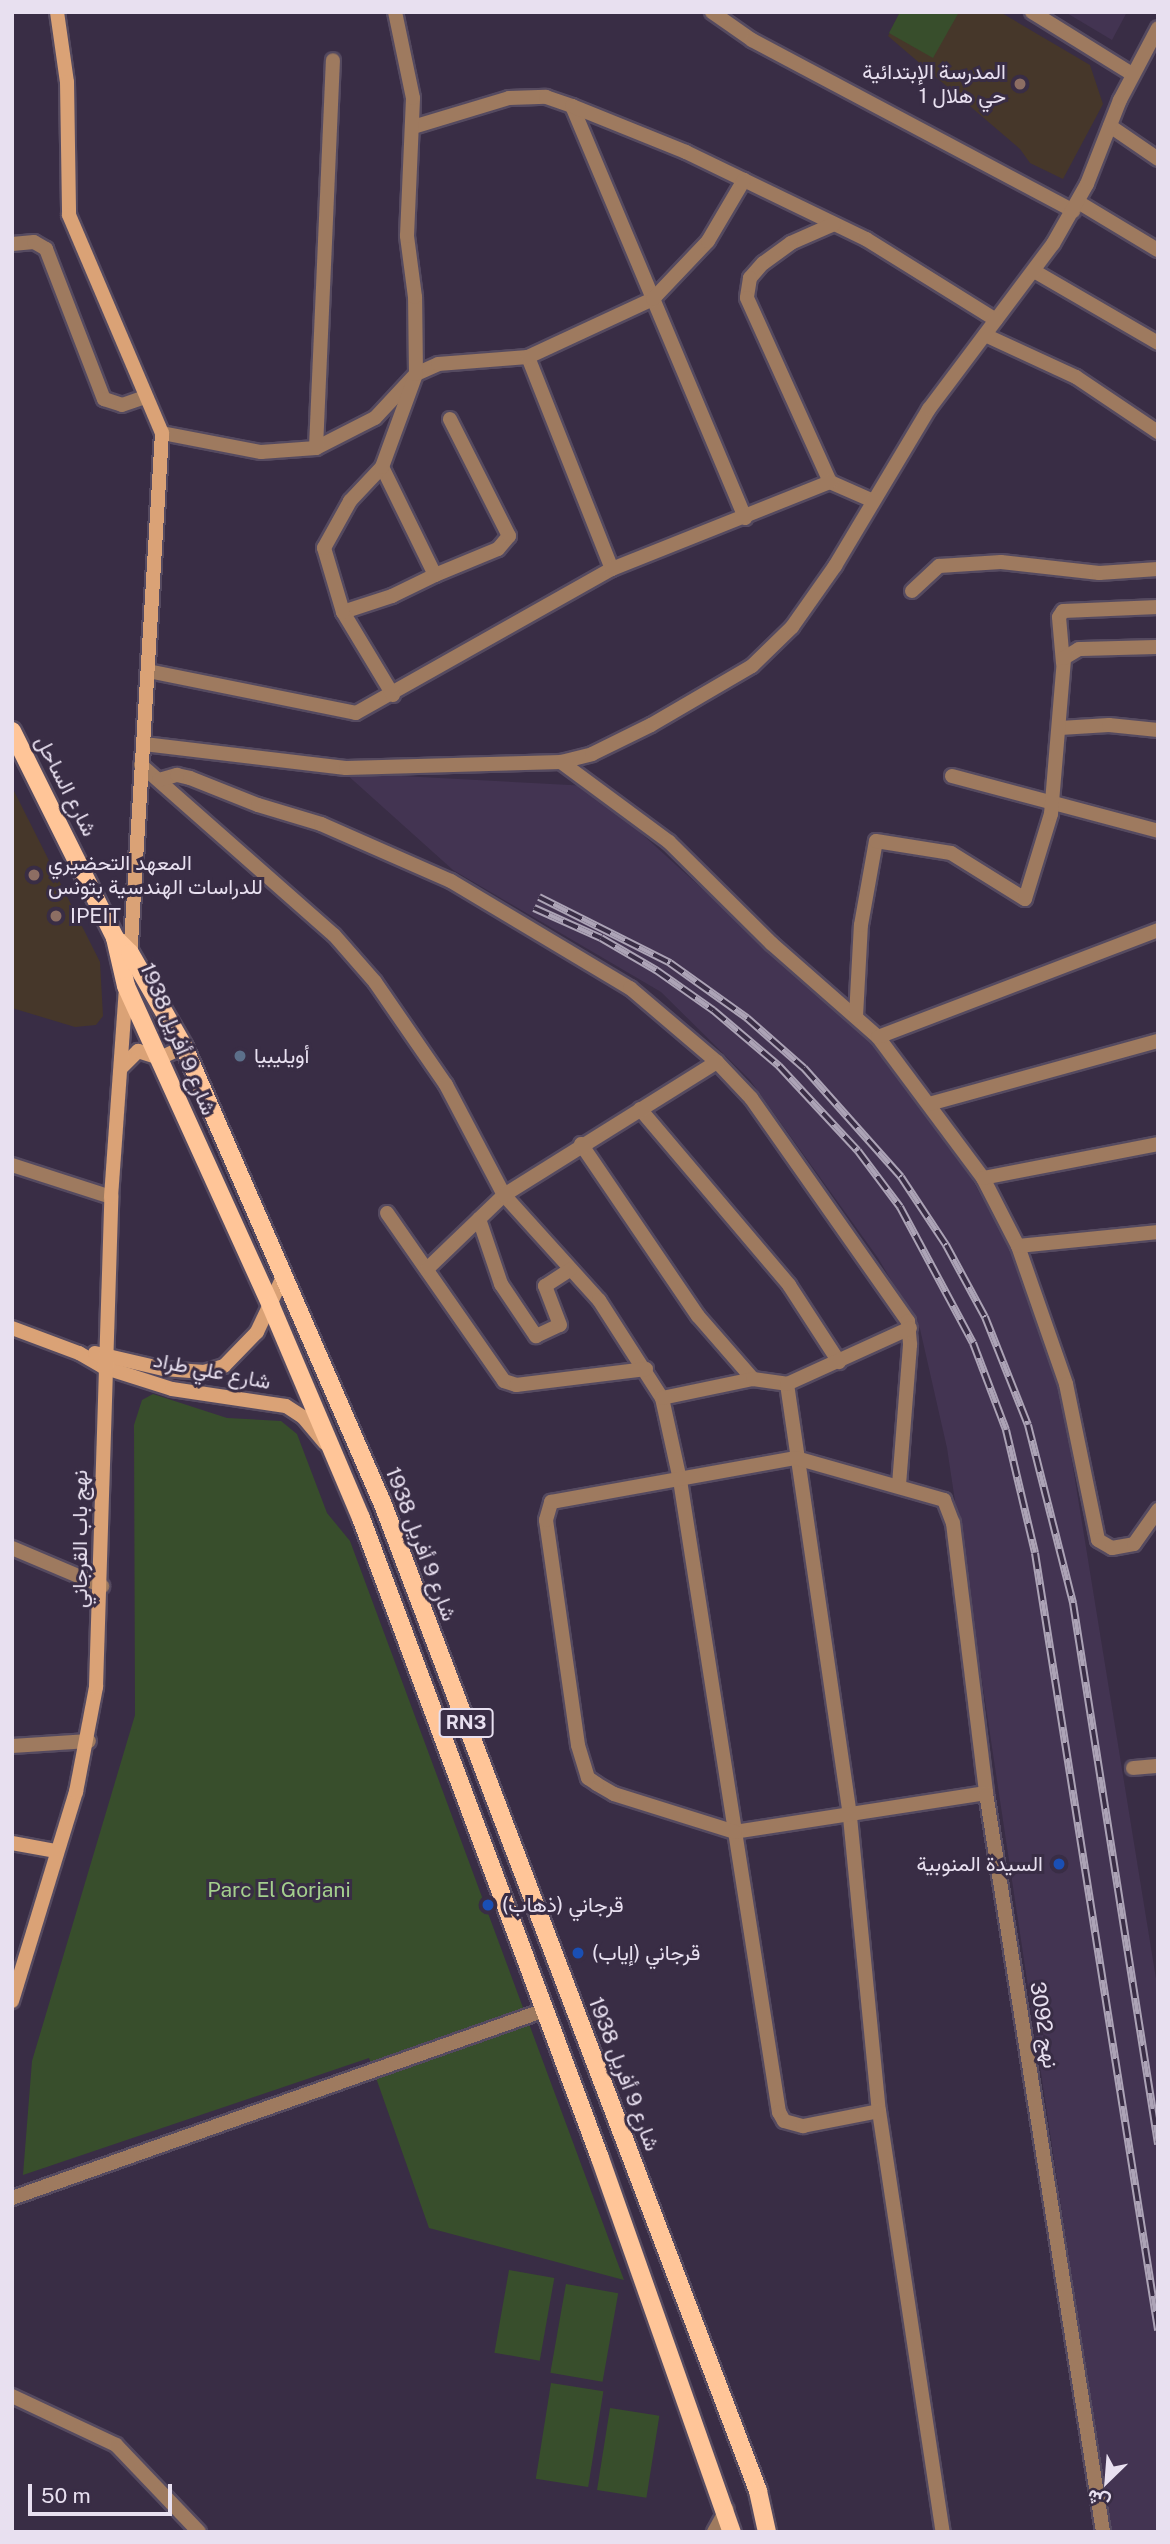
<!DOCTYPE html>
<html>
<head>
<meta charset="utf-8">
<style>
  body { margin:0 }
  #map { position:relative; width:1170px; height:2544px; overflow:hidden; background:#392d45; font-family:"Public Sans",Vazirmatn,sans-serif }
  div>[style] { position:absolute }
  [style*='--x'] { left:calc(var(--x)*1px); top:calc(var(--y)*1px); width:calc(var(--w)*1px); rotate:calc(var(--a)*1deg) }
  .built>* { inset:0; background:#433452 }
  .education>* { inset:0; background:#46372a }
  .green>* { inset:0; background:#384e2c; transform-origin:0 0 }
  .roads { filter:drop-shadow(2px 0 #554a60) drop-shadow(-2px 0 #554a60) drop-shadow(0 2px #554a60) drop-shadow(0 -2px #554a60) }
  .street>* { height:14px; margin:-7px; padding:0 7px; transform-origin:7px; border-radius:7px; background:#9e7a5f }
  .secondary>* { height:14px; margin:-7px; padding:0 7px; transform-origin:7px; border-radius:7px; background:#daa276 }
  .primary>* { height:18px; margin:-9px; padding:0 9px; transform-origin:9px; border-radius:9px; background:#ffc598 }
  .rail>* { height:8px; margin-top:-4px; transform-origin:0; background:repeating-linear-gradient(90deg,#392d45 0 16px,#aca3b6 0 32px); box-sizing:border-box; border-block:2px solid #aca3b6 }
  .dots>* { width:19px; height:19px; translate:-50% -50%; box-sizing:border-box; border:4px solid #392d45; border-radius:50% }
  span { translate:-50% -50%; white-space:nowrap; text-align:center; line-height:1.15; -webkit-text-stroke:6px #392d45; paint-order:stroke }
  .shield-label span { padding:2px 5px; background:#392d45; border:2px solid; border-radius:5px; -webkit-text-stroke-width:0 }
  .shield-label { font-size:19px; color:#e8e0f0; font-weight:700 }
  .poi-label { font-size:21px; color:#e8e0f0 }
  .right { translate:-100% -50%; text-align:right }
  .left { translate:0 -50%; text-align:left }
  .street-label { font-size:21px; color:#e8e0f0 }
  .park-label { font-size:21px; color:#a4cf8d }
  .frame { position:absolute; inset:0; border:14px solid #e8e0f0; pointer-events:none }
  .north { position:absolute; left:1072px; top:2446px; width:70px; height:70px; -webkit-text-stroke:5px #392d45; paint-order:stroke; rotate:205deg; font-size:19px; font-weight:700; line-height:28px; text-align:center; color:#e8e0f0 }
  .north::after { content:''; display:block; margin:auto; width:24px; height:32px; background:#e8e0f0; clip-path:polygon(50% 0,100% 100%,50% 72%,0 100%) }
  .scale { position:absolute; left:28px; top:2484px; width:144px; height:32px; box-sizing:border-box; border:4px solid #e8e0f0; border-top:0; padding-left:9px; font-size:21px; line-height:24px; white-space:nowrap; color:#e8e0f0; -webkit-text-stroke:5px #392d45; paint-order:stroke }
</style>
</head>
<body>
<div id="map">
  <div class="built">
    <div style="clip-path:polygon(1065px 12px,1127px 12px,1112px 40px)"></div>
    <div style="clip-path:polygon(345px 773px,589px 786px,871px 1042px,972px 1179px,1013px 1254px,1050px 1340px,1065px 1418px,1158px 1991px,1158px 2532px,1110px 2532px,947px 1448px,920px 1329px,878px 1258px,750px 1080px,661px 992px,453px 870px)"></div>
  </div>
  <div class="education">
    <div style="clip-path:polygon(900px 12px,1000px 12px,1090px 65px,1103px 104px,1063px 179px,1030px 163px,1020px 149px,888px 36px)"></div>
    <div style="clip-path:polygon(12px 787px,100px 962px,103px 1016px,96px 1025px,75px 1027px,12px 1008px)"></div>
  </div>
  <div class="green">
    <div style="clip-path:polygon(900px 12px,959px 12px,933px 58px,889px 33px)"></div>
    <div style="clip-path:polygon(153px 1394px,227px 1418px,281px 1421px,297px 1434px,327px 1513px,350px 1541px,624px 2280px,429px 2228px,369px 2058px,23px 2175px,32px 2061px,135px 1715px,134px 1425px,142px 1400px)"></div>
    <div style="left:509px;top:2270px;width:46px;height:84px;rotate:10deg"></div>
    <div style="left:566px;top:2284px;width:53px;height:90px;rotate:10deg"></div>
    <div style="left:551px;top:2383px;width:53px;height:97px;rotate:9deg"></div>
    <div style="left:610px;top:2408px;width:50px;height:83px;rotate:9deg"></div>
  </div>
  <div class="roads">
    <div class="street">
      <div style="--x:712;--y:12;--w:49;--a:35"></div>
      <div style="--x:752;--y:40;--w:364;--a:28"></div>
      <div style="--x:1032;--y:12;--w:118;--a:31.8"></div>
      <div style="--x:572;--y:106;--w:447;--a:67.2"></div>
      <div style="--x:1110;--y:126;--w:58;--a:34.5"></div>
      <div style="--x:413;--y:127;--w:100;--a:-16.8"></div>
      <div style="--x:509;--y:98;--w:37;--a:-2"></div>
      <div style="--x:546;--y:97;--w:28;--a:19"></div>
      <div style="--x:572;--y:106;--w:123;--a:22"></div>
      <div style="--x:686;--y:152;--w:200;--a:25.8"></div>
      <div style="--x:866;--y:239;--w:153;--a:31.9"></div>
      <div style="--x:1078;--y:202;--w:93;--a:31"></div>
      <div style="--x:834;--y:224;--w:47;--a:156.2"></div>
      <div style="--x:791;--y:243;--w:34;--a:144"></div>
      <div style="--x:763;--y:263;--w:20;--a:131"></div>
      <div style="--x:750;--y:278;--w:20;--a:99"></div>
      <div style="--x:747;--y:298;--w:202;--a:65.7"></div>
      <div style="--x:830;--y:482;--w:47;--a:23.8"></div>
      <div style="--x:12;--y:244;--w:22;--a:-5"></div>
      <div style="--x:34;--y:242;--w:14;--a:30"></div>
      <div style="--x:46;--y:249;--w:161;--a:68.9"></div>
      <div style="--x:104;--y:399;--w:19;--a:18"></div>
      <div style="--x:122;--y:405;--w:24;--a:-19"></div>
      <div style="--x:1034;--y:271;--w:143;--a:30.1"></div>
      <div style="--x:985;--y:335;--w:100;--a:24.8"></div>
      <div style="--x:1076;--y:377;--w:99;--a:33.9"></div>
      <div style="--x:528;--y:357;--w:228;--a:68.4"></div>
      <div style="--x:162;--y:433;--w:101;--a:10.9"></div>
      <div style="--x:261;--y:452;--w:55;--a:-4.2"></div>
      <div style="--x:316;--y:448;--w:66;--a:-27"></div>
      <div style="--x:375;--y:418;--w:60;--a:-47"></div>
      <div style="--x:416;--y:374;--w:24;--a:-24"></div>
      <div style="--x:438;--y:364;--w:90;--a:-4.4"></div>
      <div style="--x:528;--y:357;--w:138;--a:-24.9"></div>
      <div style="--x:653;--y:299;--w:80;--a:-46.5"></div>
      <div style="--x:708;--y:241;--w:71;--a:-59.5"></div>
      <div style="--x:316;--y:448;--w:388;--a:-87.5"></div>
      <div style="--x:435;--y:575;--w:68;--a:-22.4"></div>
      <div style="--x:498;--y:549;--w:17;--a:-50"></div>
      <div style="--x:509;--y:536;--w:131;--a:-116.8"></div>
      <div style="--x:912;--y:591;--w:37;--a:-43"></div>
      <div style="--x:939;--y:566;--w:62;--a:-3.7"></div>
      <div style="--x:1001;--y:562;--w:99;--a:6.4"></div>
      <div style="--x:1099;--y:573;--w:59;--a:-3.9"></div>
      <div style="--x:343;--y:612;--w:52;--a:-18.1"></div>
      <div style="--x:392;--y:596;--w:48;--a:-26"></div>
      <div style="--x:435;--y:575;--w:120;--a:-116.1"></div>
      <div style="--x:1063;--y:663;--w:46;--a:-95"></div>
      <div style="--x:1059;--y:617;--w:7;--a:-56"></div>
      <div style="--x:1063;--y:611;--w:95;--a:-2.4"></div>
      <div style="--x:148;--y:671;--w:212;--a:11.4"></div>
      <div style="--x:356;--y:713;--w:294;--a:-29.4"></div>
      <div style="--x:612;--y:569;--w:235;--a:-21.8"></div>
      <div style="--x:393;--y:695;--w:97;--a:-121.1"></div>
      <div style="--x:343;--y:612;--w:67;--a:-106.5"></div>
      <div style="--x:324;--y:548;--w:54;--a:-61"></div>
      <div style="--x:350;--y:501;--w:47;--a:-46.7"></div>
      <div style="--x:382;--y:467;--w:99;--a:-69.9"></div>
      <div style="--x:416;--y:374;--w:77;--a:-90.7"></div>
      <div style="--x:415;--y:297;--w:62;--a:-97.5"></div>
      <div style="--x:407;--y:236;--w:138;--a:-87.5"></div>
      <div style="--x:413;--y:98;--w:88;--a:-101.8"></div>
      <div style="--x:1060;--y:728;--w:49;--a:-3.5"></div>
      <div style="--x:1109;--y:725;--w:49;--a:5.8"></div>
      <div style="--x:144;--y:744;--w:203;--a:6.8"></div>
      <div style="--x:346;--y:768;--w:215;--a:-1.6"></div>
      <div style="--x:561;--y:762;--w:32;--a:-14"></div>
      <div style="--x:592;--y:754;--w:66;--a:-26.2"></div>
      <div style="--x:651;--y:725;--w:117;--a:-30.3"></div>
      <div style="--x:752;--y:666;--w:56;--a:-44.3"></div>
      <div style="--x:792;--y:627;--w:75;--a:-54.8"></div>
      <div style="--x:835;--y:566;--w:183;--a:-59.1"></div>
      <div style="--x:929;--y:409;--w:206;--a:-53.1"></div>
      <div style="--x:1053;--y:244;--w:69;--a:-60.5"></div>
      <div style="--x:1087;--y:184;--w:90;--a:-68.6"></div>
      <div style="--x:1120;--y:100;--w:81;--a:-62.2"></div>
      <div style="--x:561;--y:762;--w:134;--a:36.5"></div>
      <div style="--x:669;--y:842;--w:144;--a:44.7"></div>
      <div style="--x:771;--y:943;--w:142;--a:41.3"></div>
      <div style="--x:878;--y:1037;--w:176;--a:53.3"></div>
      <div style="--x:983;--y:1178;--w:76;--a:62.8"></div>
      <div style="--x:1018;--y:1246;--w:146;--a:70.8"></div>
      <div style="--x:1066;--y:1384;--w:159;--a:78.4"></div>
      <div style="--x:1098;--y:1540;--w:16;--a:30"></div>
      <div style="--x:1112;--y:1548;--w:22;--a:-10"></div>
      <div style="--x:1134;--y:1544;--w:42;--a:-54.8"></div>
      <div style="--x:141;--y:765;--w:257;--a:41.4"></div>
      <div style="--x:334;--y:935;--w:62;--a:48.9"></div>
      <div style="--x:375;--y:982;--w:125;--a:55.4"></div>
      <div style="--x:446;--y:1085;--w:124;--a:62.2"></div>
      <div style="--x:504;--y:1195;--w:142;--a:47.9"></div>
      <div style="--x:599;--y:1300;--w:117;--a:57.3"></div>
      <div style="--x:662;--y:1398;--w:84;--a:77.6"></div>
      <div style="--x:680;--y:1480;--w:640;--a:81.1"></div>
      <div style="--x:779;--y:2112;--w:10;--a:61"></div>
      <div style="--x:784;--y:2121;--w:20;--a:15"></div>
      <div style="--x:803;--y:2126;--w:77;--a:-11.2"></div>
      <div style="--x:952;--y:776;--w:213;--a:14.9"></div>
      <div style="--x:159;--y:780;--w:19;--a:-16"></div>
      <div style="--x:177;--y:775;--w:13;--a:13"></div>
      <div style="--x:190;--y:778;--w:73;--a:21.7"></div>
      <div style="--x:258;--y:805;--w:66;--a:16.8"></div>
      <div style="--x:321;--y:824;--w:142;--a:23.7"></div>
      <div style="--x:451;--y:881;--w:209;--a:30.9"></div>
      <div style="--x:630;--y:988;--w:114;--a:40.4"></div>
      <div style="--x:717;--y:1062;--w:50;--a:46.6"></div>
      <div style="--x:751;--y:1098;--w:273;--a:54.9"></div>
      <div style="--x:908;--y:1321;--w:24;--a:85"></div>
      <div style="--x:910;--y:1345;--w:139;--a:94.5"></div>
      <div style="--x:856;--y:1016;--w:91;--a:-86.9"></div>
      <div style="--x:861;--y:925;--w:85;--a:-79.9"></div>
      <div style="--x:876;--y:841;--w:76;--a:9.1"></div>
      <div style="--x:951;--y:853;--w:87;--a:31.9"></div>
      <div style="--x:1025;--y:899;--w:89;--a:-73"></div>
      <div style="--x:1051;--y:814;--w:157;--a:-85.2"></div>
      <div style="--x:1064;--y:658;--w:17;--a:-31"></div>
      <div style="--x:1079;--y:649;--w:79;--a:-1.5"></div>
      <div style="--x:878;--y:1037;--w:300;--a:-20.9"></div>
      <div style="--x:929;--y:1104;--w:238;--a:-15.4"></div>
      <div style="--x:640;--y:1109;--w:231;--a:49.7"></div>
      <div style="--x:789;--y:1285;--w:92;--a:57"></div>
      <div style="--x:581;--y:1144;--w:208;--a:55.8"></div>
      <div style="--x:698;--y:1316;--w:84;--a:48.9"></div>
      <div style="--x:12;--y:1165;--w:104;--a:17.9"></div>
      <div style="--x:983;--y:1178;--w:178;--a:-11"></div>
      <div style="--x:387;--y:1213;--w:205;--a:55.1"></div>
      <div style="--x:504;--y:1381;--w:13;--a:18"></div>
      <div style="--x:516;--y:1385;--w:131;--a:-7"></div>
      <div style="--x:479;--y:1219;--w:69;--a:71.3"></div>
      <div style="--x:501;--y:1284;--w:63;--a:56.1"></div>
      <div style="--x:536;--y:1336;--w:26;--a:-25"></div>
      <div style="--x:560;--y:1325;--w:42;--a:-111"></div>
      <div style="--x:545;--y:1286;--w:30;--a:-33"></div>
      <div style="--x:1018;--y:1246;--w:141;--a:-5.7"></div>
      <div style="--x:427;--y:1269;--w:107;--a:-43.9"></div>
      <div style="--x:504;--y:1195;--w:251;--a:-32"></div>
      <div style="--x:787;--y:1384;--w:438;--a:81.7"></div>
      <div style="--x:850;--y:1817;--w:295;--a:84.4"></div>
      <div style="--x:879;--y:2111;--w:426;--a:81.4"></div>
      <div style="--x:662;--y:1398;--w:93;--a:-11.8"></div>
      <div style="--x:753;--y:1379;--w:34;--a:8"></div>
      <div style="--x:787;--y:1384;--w:135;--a:-24.5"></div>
      <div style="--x:12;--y:1548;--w:98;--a:22.9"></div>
      <div style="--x:12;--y:1746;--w:77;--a:-3.7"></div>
      <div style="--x:1133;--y:1768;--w:25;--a:-5"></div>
      <div style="--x:986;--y:1793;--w:254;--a:171.2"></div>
      <div style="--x:735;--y:1832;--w:127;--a:-162.6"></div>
      <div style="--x:614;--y:1794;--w:20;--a:-150"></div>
      <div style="--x:597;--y:1784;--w:11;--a:-146"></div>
      <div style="--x:588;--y:1778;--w:34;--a:-107"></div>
      <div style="--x:578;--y:1745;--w:227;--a:-98.1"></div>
      <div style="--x:546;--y:1520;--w:19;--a:-74"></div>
      <div style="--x:551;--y:1502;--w:249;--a:-10.2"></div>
      <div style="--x:796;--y:1458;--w:154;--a:15.8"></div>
      <div style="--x:944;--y:1500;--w:25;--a:69"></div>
      <div style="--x:953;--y:1523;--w:272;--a:83"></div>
      <div style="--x:986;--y:1793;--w:748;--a:81"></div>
      <div style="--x:12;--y:2198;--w:565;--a:-19.43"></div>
      <div style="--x:12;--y:2396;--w:115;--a:25.2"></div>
      <div style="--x:116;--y:2445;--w:120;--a:46.3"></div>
      <div style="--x:714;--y:2532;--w:26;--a:-61"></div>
    </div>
    <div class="secondary">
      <div style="--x:57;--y:12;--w:71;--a:81.9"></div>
      <div style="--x:67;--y:82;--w:133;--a:89.1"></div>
      <div style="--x:69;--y:215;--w:237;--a:66.9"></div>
      <div style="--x:162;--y:433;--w:527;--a:93.48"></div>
      <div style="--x:122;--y:1067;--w:23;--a:-45"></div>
      <div style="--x:138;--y:1051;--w:23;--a:18"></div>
      <div style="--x:160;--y:1058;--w:26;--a:-25"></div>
      <div style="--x:12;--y:1328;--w:72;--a:20.5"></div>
      <div style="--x:79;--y:1353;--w:28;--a:30"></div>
      <div style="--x:103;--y:1367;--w:72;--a:17.7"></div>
      <div style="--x:172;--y:1389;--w:115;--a:8.5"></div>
      <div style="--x:286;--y:1406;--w:20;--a:33"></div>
      <div style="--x:303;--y:1417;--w:34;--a:50"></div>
      <div style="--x:95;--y:1353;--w:71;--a:13.1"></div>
      <div style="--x:164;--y:1369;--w:40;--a:4.3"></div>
      <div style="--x:204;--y:1372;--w:21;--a:-17"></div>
      <div style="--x:224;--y:1366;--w:47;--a:-45.9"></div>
      <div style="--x:257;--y:1332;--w:59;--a:-64.7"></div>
      <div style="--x:12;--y:1843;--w:45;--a:10.3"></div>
      <div style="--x:12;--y:2001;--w:219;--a:-73"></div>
      <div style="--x:76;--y:1792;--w:107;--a:-79.2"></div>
      <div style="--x:96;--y:1687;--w:490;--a:-88.2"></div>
      <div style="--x:111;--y:1197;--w:212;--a:-85.9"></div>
    </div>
    <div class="primary">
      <div style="--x:12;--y:731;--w:231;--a:63.5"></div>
      <div style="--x:115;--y:938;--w:49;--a:77.1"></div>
      <div style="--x:126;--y:986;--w:351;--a:65.6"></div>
      <div style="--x:271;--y:1306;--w:230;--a:67"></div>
      <div style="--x:361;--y:1518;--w:683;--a:69.52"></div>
      <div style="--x:600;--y:2158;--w:397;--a:70.6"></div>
      <div style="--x:115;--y:938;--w:21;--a:45"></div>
      <div style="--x:130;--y:953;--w:108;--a:60.1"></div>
      <div style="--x:184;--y:1047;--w:496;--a:66.5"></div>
      <div style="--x:382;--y:1502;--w:1058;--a:69.18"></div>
      <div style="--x:758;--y:2491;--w:42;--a:77.6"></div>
    </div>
  </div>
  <div class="rail">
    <div style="--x:539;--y:897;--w:147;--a:26.7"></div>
    <div style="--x:670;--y:963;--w:95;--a:35.5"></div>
    <div style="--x:747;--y:1018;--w:76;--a:41.3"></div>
    <div style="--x:804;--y:1068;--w:146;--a:48.3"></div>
    <div style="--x:901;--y:1177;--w:82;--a:56.5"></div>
    <div style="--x:946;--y:1245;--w:82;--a:61.6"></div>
    <div style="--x:985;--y:1317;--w:116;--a:68.3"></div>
    <div style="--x:1028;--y:1425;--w:184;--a:75.8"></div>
    <div style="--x:1073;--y:1603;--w:548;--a:81.07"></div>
    <div style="--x:534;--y:908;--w:73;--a:24.1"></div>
    <div style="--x:601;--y:938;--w:64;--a:30.2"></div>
    <div style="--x:656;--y:970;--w:70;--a:35.1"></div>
    <div style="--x:713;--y:1010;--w:87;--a:40.3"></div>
    <div style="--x:779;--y:1066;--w:116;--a:47.1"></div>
    <div style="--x:858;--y:1151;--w:70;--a:53.1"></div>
    <div style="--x:900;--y:1207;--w:154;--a:61.8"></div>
    <div style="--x:973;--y:1343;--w:93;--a:69.2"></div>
    <div style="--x:1006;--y:1430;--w:126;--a:76.7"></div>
    <div style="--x:1035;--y:1553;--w:787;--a:81"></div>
  </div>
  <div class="dots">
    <div style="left:1020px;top:84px;background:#8d6e63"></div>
    <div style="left:34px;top:875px;background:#8d6e63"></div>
    <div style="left:56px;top:916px;background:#8d6e63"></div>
    <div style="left:240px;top:1056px;background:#5c6f8a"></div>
    <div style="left:1059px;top:1864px;background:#1a4fb4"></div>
    <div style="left:488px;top:1905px;background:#1a4fb4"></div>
    <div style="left:578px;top:1953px;background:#1a4fb4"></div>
  </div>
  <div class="shield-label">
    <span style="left:466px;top:1723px">RN3</span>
  </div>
  <div class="poi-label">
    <span class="right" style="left:1006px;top:84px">المدرسة الإبتدائية<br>حي هلال 1</span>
    <span class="left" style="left:48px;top:875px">المعهد التحضيري<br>للدراسات الهندسية بتونس</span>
    <span class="left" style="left:70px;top:916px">IPEIT</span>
    <span class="left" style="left:254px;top:1056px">أويليبيا</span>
    <span class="right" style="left:1043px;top:1864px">السيدة المنوبية</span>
    <span class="left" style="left:502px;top:1905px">قرجاني (ذهاب)</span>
    <span class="left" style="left:592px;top:1953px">قرجاني (إياب)</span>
  </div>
  <div class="street-label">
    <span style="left:66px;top:786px;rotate:63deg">شارع الساحل</span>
    <span style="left:178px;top:1039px;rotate:67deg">شارع 9 أفريل 1938</span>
    <span style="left:212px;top:1371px;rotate:11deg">شارع علي طراد</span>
    <span style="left:80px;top:1539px;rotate:-90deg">نهج باب القرجاني</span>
    <span style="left:421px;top:1544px;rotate:69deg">شارع 9 أفريل 1938</span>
    <span style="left:1044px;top:2025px;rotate:81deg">نهج 3092</span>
    <span style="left:624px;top:2074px;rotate:69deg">شارع 9 أفريل 1938</span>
  </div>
  <div class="park-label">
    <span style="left:279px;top:1890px">Parc El Gorjani</span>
  </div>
  <div class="frame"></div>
  <div class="north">ش</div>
  <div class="scale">50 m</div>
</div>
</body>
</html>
